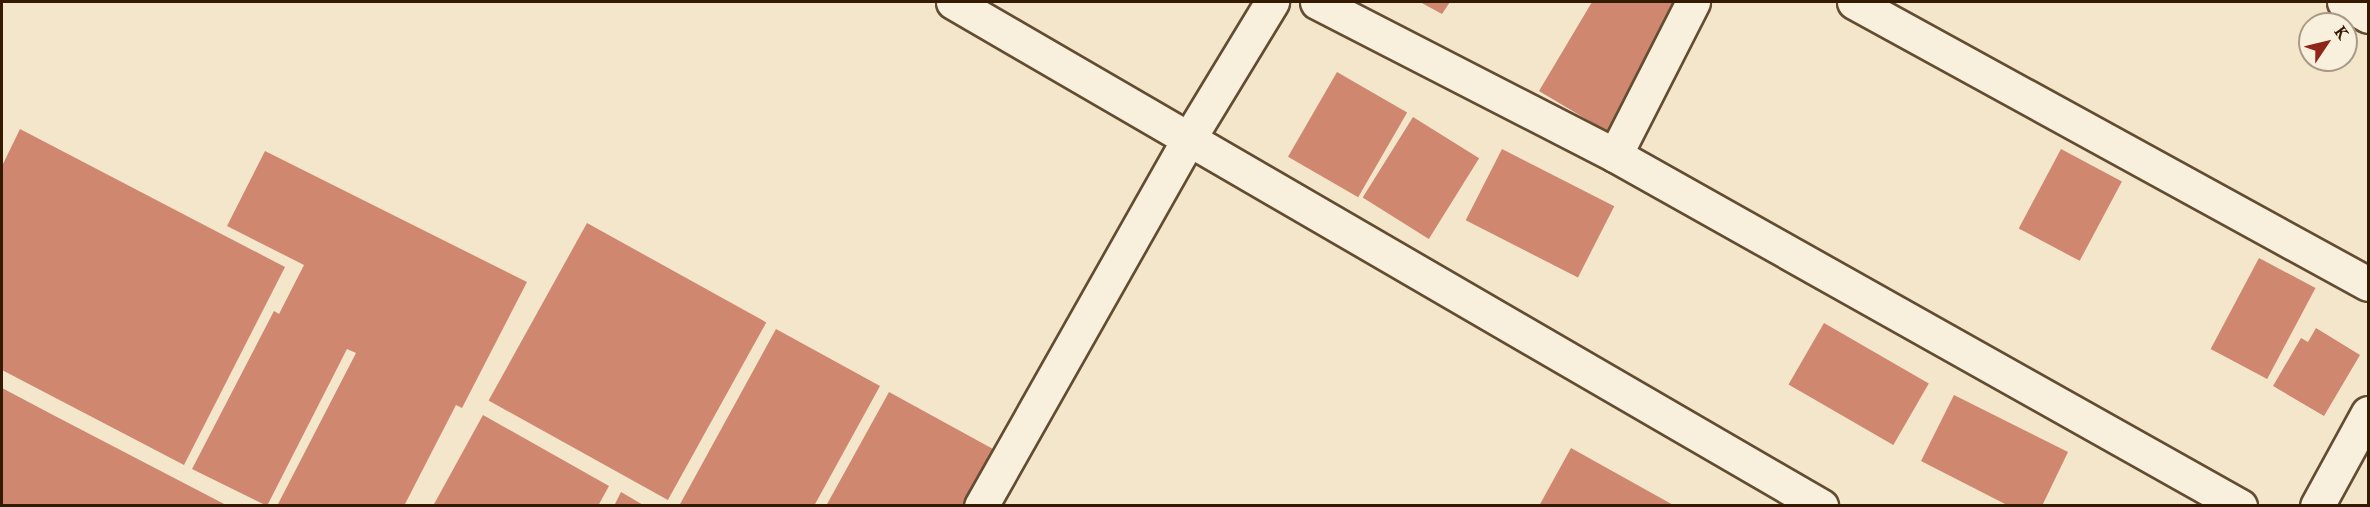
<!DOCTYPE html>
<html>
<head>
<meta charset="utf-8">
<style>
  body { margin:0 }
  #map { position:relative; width:2370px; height:507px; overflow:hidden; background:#f4e6ca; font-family:"IM FELL Great Primer",serif }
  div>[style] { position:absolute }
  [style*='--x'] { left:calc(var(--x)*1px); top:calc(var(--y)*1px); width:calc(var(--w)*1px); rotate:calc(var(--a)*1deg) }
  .building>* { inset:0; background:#cf8770; transform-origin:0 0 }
  .roads { filter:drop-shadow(2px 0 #634d32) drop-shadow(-2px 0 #634d32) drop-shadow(0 2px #634d32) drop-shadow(0 -2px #634d32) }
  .minor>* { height:33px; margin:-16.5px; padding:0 16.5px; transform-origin:16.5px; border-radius:16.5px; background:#f8efdd }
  span { translate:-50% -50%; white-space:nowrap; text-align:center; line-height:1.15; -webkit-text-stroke:5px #f8efdd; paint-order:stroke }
  .frame { position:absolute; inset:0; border:3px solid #331a00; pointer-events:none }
  .north { position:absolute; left:2298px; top:12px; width:60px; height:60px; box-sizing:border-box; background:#f8efdd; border:2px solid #a99a85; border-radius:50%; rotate:55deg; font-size:16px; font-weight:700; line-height:24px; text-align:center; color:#331a00 }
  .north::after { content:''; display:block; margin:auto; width:21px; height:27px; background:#8f2418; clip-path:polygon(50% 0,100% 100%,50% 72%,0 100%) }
</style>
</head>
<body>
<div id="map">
  <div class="building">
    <div style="clip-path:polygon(1420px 2px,1450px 2px,1442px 14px)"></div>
    <div style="clip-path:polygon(1592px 2px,1672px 2px,1684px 9px,1611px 134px,1539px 91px)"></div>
    <div style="left:1337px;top:72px;width:81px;height:98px;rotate:30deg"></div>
    <div style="left:1413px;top:117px;width:78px;height:95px;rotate:32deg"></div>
    <div style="clip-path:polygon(20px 129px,285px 267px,184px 465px,2px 370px,2px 166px)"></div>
    <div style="left:1502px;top:149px;width:126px;height:80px;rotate:27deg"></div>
    <div style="left:2061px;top:149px;width:69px;height:90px;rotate:28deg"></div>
    <div style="clip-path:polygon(265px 151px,527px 282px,462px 408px,456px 405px,404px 506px,277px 506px,356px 353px,347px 349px,267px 506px,192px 469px,274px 311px,279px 314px,304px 265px,227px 226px)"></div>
    <div style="left:587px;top:223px;width:205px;height:203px;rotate:29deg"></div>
    <div style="left:2259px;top:258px;width:64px;height:103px;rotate:28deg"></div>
    <div style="left:1824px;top:323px;width:121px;height:71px;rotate:30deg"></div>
    <div style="clip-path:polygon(2316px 328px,2360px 355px,2324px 416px,2273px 386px,2301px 338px,2308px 342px)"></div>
    <div style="clip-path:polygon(776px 329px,880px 386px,814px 506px,679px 506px)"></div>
    <div style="clip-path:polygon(2px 388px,55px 416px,228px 506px,2px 506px)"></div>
    <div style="clip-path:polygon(889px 392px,993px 449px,962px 506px,826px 506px)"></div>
    <div style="clip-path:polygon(1954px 395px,2068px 452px,2042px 506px,2009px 506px,1921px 461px)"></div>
    <div style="clip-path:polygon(483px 415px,609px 486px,598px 506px,433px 506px)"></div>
    <div style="clip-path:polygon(1571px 448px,1675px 506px,1539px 506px)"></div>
    <div style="clip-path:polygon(621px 492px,645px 506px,614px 506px)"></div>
  </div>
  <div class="roads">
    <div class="minor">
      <div style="--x:953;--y:2;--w:1004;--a:30.14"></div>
      <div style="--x:1317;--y:2;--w:335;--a:27.2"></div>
      <div style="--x:1615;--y:155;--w:717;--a:29.32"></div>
      <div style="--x:1854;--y:2;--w:586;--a:28.75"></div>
      <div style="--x:2344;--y:2;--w:28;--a:30"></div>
      <div style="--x:1615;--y:155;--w:172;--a:-63"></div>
      <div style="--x:981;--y:506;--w:420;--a:-60.5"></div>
      <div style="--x:1188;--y:140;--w:162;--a:-58.7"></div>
      <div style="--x:2317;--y:506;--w:106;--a:-61.3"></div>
    </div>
  </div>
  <div class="frame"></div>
  <div class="north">K</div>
</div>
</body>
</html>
